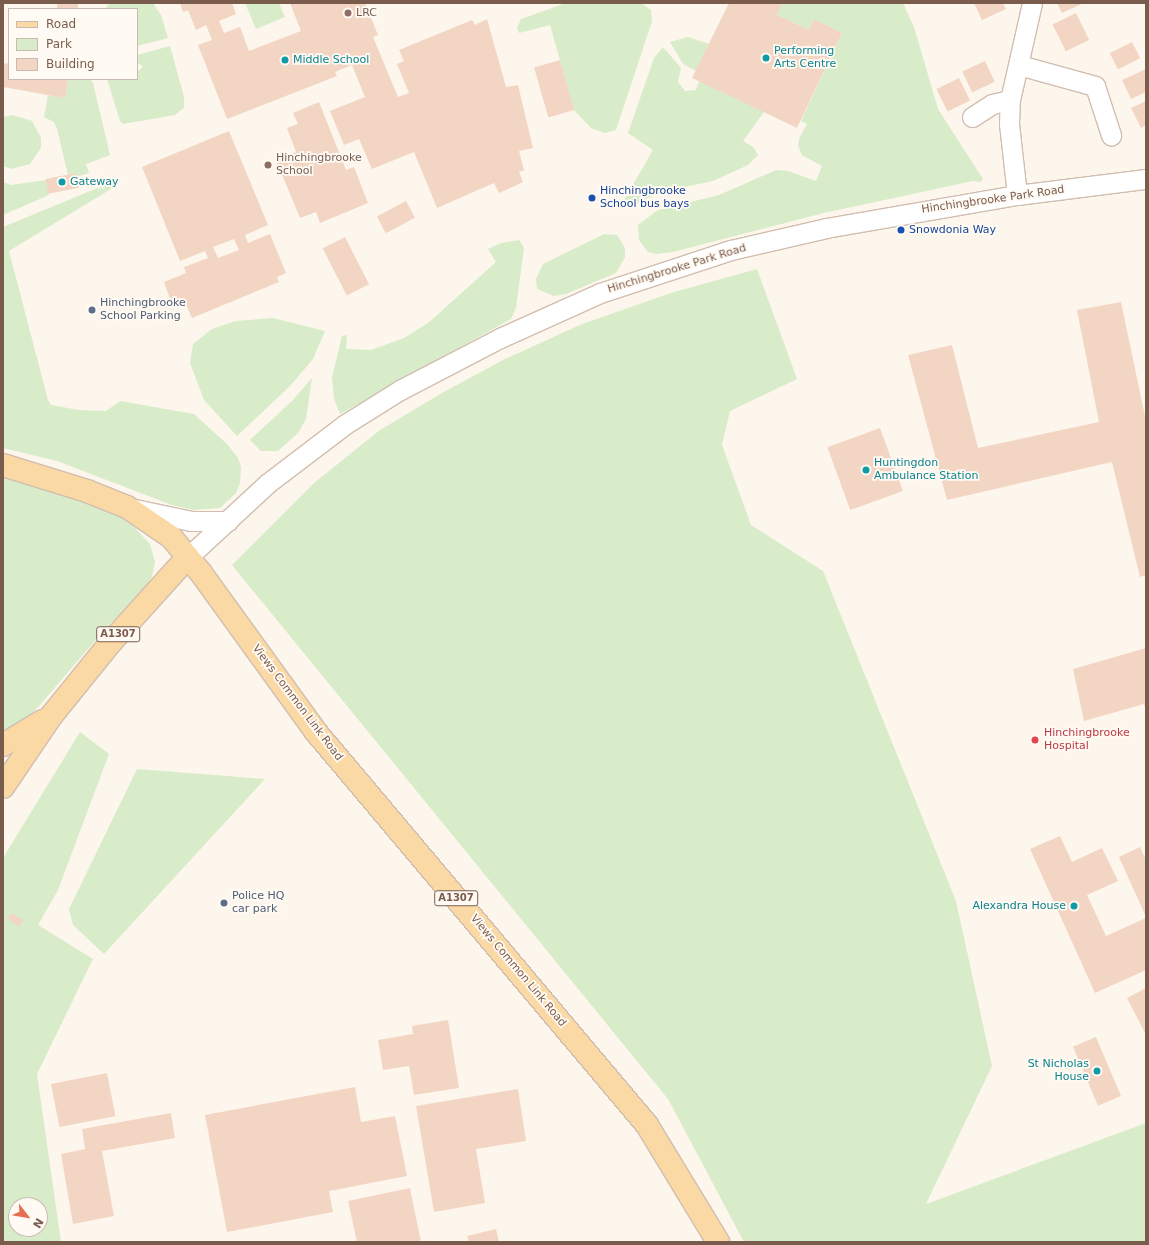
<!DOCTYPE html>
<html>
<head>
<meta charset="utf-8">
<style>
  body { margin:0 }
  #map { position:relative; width:1149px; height:1245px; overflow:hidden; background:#fdf6ec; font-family:"DejaVu Sans",sans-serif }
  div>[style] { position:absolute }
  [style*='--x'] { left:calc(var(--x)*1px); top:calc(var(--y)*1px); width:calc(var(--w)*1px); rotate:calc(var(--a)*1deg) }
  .green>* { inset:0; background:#d8ecc9 }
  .building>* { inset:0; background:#f3d5c3; transform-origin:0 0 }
  .roads { filter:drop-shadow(1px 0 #d1beb0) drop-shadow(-1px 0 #d1beb0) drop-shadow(0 1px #d1beb0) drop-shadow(0 -1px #d1beb0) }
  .minor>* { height:19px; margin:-9.5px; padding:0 9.5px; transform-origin:9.5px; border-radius:9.5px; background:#fff }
  .major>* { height:22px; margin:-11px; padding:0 11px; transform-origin:11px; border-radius:11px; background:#fbd9a5 }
  .dots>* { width:11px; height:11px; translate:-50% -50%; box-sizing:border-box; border:2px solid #fffaf3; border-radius:50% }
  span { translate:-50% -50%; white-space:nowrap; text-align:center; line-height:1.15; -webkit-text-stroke:3.5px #fffaf3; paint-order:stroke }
  .shield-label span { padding:1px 3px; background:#fffaf3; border:1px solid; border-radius:3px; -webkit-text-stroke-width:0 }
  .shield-label { font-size:10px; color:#7a5c4d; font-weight:700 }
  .education-label { font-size:11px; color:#785e54 }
  .left { translate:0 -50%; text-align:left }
  .culture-label { font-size:11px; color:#0d838f }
  .right { translate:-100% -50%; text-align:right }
  .transit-label { font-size:11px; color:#164399 }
  .street-label { font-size:11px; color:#7a5c4d }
  .service-label { font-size:11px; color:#4e5e75 }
  .health-label { font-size:11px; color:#be3a42 }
  .frame { position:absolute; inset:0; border:4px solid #7a5c4d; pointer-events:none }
  .legend { position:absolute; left:8px; top:8px; width:130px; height:72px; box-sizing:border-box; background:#fffaf3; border:1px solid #cabbb1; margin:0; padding:5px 7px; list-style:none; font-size:12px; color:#7a5c4d }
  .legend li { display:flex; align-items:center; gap:8px; height:20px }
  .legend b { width:20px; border:1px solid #cabbb1 }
  .north { position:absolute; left:8px; top:1197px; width:40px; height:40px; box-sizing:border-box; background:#fffaf3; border:1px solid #cabbb1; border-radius:50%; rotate:121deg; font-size:11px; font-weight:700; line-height:16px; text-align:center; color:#7a5c4d }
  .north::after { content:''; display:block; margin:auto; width:14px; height:18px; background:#e76f51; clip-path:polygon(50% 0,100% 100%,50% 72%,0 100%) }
</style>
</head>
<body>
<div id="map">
  <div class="green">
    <div style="clip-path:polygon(110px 3px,153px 3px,161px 15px,168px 38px,137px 46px,137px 9px,105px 9px)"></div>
    <div style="clip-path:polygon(245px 3px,279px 3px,285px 17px,256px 29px)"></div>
    <div style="clip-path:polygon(566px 3px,641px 3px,651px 10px,652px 21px,616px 130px,605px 133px,591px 128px,574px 110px,550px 25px,519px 33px,517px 28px,521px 19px)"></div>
    <div style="clip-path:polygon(782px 3px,903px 3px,914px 27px,938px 109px,983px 179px,980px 182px,973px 181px,824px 213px,673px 252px,656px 254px,648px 252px,639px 240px,638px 225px,658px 210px,719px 195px,776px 170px,788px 171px,816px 181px,822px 166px,802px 155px,798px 146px,799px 139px,807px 124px,801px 121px,842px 33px,814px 19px,809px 30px,777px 15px)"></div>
    <div style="clip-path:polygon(688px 37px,709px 44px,696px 71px,683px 64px,670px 42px)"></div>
    <div style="clip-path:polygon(170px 46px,184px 97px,184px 108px,175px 115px,123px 124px,120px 121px,107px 79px,137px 79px,137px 72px,143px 67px,137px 62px,137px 55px)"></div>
    <div style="clip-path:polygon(663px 47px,681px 68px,678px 82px,685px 91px,696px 90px,699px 81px,764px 112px,743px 141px,753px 147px,758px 155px,748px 165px,713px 181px,661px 192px,631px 206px,627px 205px,624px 200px,653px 150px,628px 133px,654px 58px)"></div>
    <div style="clip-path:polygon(68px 79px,90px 79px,93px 83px,110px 155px,86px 164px,89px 173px,76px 177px,68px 175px,57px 129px,54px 122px,44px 117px,48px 95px,65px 98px)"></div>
    <div style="clip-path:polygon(13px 115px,32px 121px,41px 138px,41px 148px,30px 164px,11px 169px,3px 166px,3px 117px)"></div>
    <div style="clip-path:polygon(46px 180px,49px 195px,3px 215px,3px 182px,11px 185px)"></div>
    <div style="clip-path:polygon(112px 182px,111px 189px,9px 251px,48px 400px,51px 405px,79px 410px,106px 411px,120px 401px,194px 414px,227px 444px,238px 458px,241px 467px,240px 483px,236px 493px,220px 508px,194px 510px,172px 505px,57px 461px,3px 448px,3px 227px)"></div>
    <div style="clip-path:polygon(604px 234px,617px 235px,625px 248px,625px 257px,616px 273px,566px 294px,554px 296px,537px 289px,536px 279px,543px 264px)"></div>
    <div style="clip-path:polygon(519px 240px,524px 248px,516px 308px,511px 319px,340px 414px,334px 399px,332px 377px,342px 336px,347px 335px,346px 349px,371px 350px,404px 338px,428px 323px,496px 262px,488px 249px,501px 243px)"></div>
    <div style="clip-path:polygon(757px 269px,797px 379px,730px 411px,722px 445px,751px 525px,823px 571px,956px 901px,992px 1066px,926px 1204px,1146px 1123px,1146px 1242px,744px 1242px,668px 1099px,232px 565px,314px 483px,380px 430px,442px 393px,503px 360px,582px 324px,674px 292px)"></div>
    <div style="clip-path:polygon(273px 318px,325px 331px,313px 359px,291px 385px,237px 436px,204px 400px,190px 363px,193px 344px,212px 329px,236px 321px)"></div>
    <div style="clip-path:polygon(312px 378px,306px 419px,298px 433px,278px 451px,261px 451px,250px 440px,293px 400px)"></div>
    <div style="clip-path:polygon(3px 470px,108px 509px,133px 526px,150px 544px,155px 562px,152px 577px,143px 590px,106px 628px,40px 705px,21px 725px,3px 733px)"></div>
    <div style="clip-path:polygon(evenodd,80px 732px,109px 754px,58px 890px,38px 925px,93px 959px,37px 1074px,61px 1242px,3px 1242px,3px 858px,80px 732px,16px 1205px,40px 1205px,40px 1229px,16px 1229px,16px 1205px)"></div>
    <div style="clip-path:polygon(137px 769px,265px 779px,104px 954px,73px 925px,69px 909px)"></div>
  </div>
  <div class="building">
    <div style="left:57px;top:3px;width:21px;height:6px"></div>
    <div style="clip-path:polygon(180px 3px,232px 3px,236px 14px,219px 21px,224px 33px,240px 27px,249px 51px,301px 31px,290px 3px,365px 3px,378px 35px,373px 37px,398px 97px,409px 93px,397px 64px,404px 61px,399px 50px,472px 20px,475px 25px,487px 19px,506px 87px,518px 85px,533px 148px,519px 151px,524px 170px,519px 172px,523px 182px,499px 193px,494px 183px,437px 208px,414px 152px,372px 169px,359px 139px,344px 145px,330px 111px,365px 97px,352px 65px,335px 72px,337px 76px,227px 119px,198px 45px,212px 40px,206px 25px,196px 30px,188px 10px,183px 12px)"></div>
    <div style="clip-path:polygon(729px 3px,782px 3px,777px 15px,809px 30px,814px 19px,842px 33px,797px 128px,692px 78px)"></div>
    <div style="clip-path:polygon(974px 3px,1003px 3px,1006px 9px,982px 20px)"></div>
    <div style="clip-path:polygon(1057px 3px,1084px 3px,1062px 13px)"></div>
    <div style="left:1076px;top:13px;width:30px;height:26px;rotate:64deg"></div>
    <div style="left:1132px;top:42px;width:18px;height:25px;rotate:63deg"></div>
    <div style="left:560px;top:60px;width:52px;height:27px;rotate:74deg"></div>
    <div style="left:985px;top:61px;width:23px;height:25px;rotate:65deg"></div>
    <div style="clip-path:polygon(3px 63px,9px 64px,9px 79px,68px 79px,65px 98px,3px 87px)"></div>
    <div style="clip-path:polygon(1146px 69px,1146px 92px,1131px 99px,1122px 80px)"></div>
    <div style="left:959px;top:78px;width:25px;height:25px;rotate:64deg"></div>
    <div style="clip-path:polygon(1146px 101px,1146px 125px,1141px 128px,1131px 108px)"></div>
    <div style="clip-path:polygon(319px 102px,346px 170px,354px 167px,368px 203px,320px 223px,316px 212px,300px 218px,276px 160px,296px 152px,287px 128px,298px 124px,293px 113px)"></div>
    <div style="clip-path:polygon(evenodd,229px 131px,268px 225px,245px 235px,248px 243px,270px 234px,286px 273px,277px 277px,279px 282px,192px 318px,185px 302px,173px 307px,164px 282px,186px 273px,184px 267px,208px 258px,205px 251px,180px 261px,142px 167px,229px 131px,234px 239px,239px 250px,218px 258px,213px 247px,234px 239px)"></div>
    <div style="left:76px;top:173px;width:15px;height:31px;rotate:79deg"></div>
    <div style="left:406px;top:201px;width:19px;height:33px;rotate:62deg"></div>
    <div style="left:345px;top:237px;width:53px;height:25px;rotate:63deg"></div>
    <div style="clip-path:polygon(1121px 302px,1146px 421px,1146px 575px,1140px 577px,1112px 462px,947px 500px,908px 355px,952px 345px,978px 448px,1099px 422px,1077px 310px)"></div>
    <div style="left:880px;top:428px;width:67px;height:56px;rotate:70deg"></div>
    <div style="clip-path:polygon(1146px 648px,1146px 711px,1144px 704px,1084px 721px,1073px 669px)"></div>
    <div style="clip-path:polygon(1060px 836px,1072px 862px,1102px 848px,1118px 881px,1087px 895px,1106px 936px,1146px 918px,1146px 970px,1095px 993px,1030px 849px)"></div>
    <div style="clip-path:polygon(1140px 847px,1146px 860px,1146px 917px,1119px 857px)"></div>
    <div style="clip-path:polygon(11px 913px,23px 920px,19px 927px,8px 919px)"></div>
    <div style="clip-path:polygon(1146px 988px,1146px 1035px,1127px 998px)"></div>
    <div style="clip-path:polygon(448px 1020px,459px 1088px,414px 1095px,409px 1066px,383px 1070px,378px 1040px,413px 1034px,412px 1026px)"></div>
    <div style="left:1096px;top:1037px;width:64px;height:25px;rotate:67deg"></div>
    <div style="left:107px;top:1073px;width:44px;height:57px;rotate:79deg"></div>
    <div style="clip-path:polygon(355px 1087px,361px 1122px,395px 1116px,407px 1176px,329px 1191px,333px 1212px,227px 1232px,205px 1115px)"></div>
    <div style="clip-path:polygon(518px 1089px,526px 1141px,476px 1149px,485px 1203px,434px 1212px,416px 1106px)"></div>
    <div style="clip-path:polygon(171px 1113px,175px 1138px,102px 1151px,114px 1216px,73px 1224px,61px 1154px,85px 1149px,82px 1129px)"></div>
    <div style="clip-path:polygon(410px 1188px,421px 1242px,357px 1242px,348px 1201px)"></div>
    <div style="clip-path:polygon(496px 1229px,499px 1242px,469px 1242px,467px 1236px)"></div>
  </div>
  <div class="roads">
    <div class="minor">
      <div style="--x:1019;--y:65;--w:79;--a:15.4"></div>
      <div style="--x:1095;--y:86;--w:52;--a:71.9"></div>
      <div style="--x:972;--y:117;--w:24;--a:-33"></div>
      <div style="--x:992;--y:104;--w:18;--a:-13"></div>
      <div style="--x:1017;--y:195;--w:71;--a:-96.4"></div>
      <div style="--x:1009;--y:124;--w:24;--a:-88"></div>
      <div style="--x:1010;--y:100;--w:99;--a:-77.2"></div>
      <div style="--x:130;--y:508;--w:62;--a:12"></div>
      <div style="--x:191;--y:521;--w:37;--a:0"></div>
      <div style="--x:188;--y:557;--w:109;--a:-42.8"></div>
      <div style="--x:268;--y:483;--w:96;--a:-37.3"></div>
      <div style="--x:344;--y:425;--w:66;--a:-32"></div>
      <div style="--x:400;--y:390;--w:113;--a:-27.5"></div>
      <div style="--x:500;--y:338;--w:110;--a:-24.2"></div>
      <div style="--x:600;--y:293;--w:138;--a:-18.2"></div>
      <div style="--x:731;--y:250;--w:98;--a:-13"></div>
      <div style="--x:826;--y:228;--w:194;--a:-9.8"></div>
      <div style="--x:1017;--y:195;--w:130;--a:-7.1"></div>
    </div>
    <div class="major">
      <div style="--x:3;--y:465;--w:88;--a:17.2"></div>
      <div style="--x:87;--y:491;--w:43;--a:21.8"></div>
      <div style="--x:127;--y:507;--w:53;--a:34.3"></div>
      <div style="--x:171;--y:537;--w:47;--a:50.2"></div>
      <div style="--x:201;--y:573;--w:196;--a:54.1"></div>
      <div style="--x:316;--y:732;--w:514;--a:49.89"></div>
      <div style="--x:647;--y:1125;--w:137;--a:58.7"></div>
      <div style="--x:3;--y:745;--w:47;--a:-31"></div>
      <div style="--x:3;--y:787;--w:87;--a:-55.8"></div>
      <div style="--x:52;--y:715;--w:95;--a:-51"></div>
      <div style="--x:112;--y:641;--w:113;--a:-47.9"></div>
    </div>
  </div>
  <div class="dots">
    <div style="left:348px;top:13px;background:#8d6e63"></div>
    <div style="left:766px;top:58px;background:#0f9aa8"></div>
    <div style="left:285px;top:60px;background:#0f9aa8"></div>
    <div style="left:268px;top:165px;background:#8d6e63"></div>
    <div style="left:62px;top:182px;background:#0f9aa8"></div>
    <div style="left:592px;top:198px;background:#1a4fb4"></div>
    <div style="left:901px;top:230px;background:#1a4fb4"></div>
    <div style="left:92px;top:310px;background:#5c6f8a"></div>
    <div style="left:866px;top:470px;background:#0f9aa8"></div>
    <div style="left:1035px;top:740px;background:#e0444e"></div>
    <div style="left:224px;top:903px;background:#5c6f8a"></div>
    <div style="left:1074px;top:906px;background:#0f9aa8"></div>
    <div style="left:1097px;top:1071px;background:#0f9aa8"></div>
  </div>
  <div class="shield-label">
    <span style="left:118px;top:634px">A1307</span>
    <span style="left:456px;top:898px">A1307</span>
  </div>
  <div class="education-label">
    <span class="left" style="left:356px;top:13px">LRC</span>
    <span class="left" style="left:276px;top:165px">Hinchingbrooke<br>School</span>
  </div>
  <div class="culture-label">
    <span class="left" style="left:774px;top:58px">Performing<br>Arts Centre</span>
    <span class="left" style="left:293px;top:60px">Middle School</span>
    <span class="left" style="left:70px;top:182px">Gateway</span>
    <span class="left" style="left:874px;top:470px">Huntingdon<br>Ambulance Station</span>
    <span class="right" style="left:1066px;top:906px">Alexandra House</span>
    <span class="right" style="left:1089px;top:1071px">St Nicholas<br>House</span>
  </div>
  <div class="transit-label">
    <span class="left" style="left:600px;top:198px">Hinchingbrooke<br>School bus bays</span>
    <span class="left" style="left:909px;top:230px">Snowdonia Way</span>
  </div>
  <div class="street-label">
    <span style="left:993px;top:200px;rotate:-8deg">Hinchingbrooke Park Road</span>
    <span style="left:677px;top:269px;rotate:-17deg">Hinchingbrooke Park Road</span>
    <span style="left:297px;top:703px;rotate:53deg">Views Common Link Road</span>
    <span style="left:518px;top:971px;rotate:50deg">Views Common Link Road</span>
  </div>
  <div class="service-label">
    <span class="left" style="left:100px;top:310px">Hinchingbrooke<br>School Parking</span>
    <span class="left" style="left:232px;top:903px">Police HQ<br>car park</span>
  </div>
  <div class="health-label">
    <span class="left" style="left:1044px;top:740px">Hinchingbrooke<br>Hospital</span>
  </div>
  <div class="frame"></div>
  <ul class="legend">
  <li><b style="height:5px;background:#fbd9a5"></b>Road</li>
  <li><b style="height:11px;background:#d8ecc9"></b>Park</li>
  <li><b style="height:11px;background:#f3d5c3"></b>Building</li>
  </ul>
  <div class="north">N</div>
</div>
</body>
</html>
